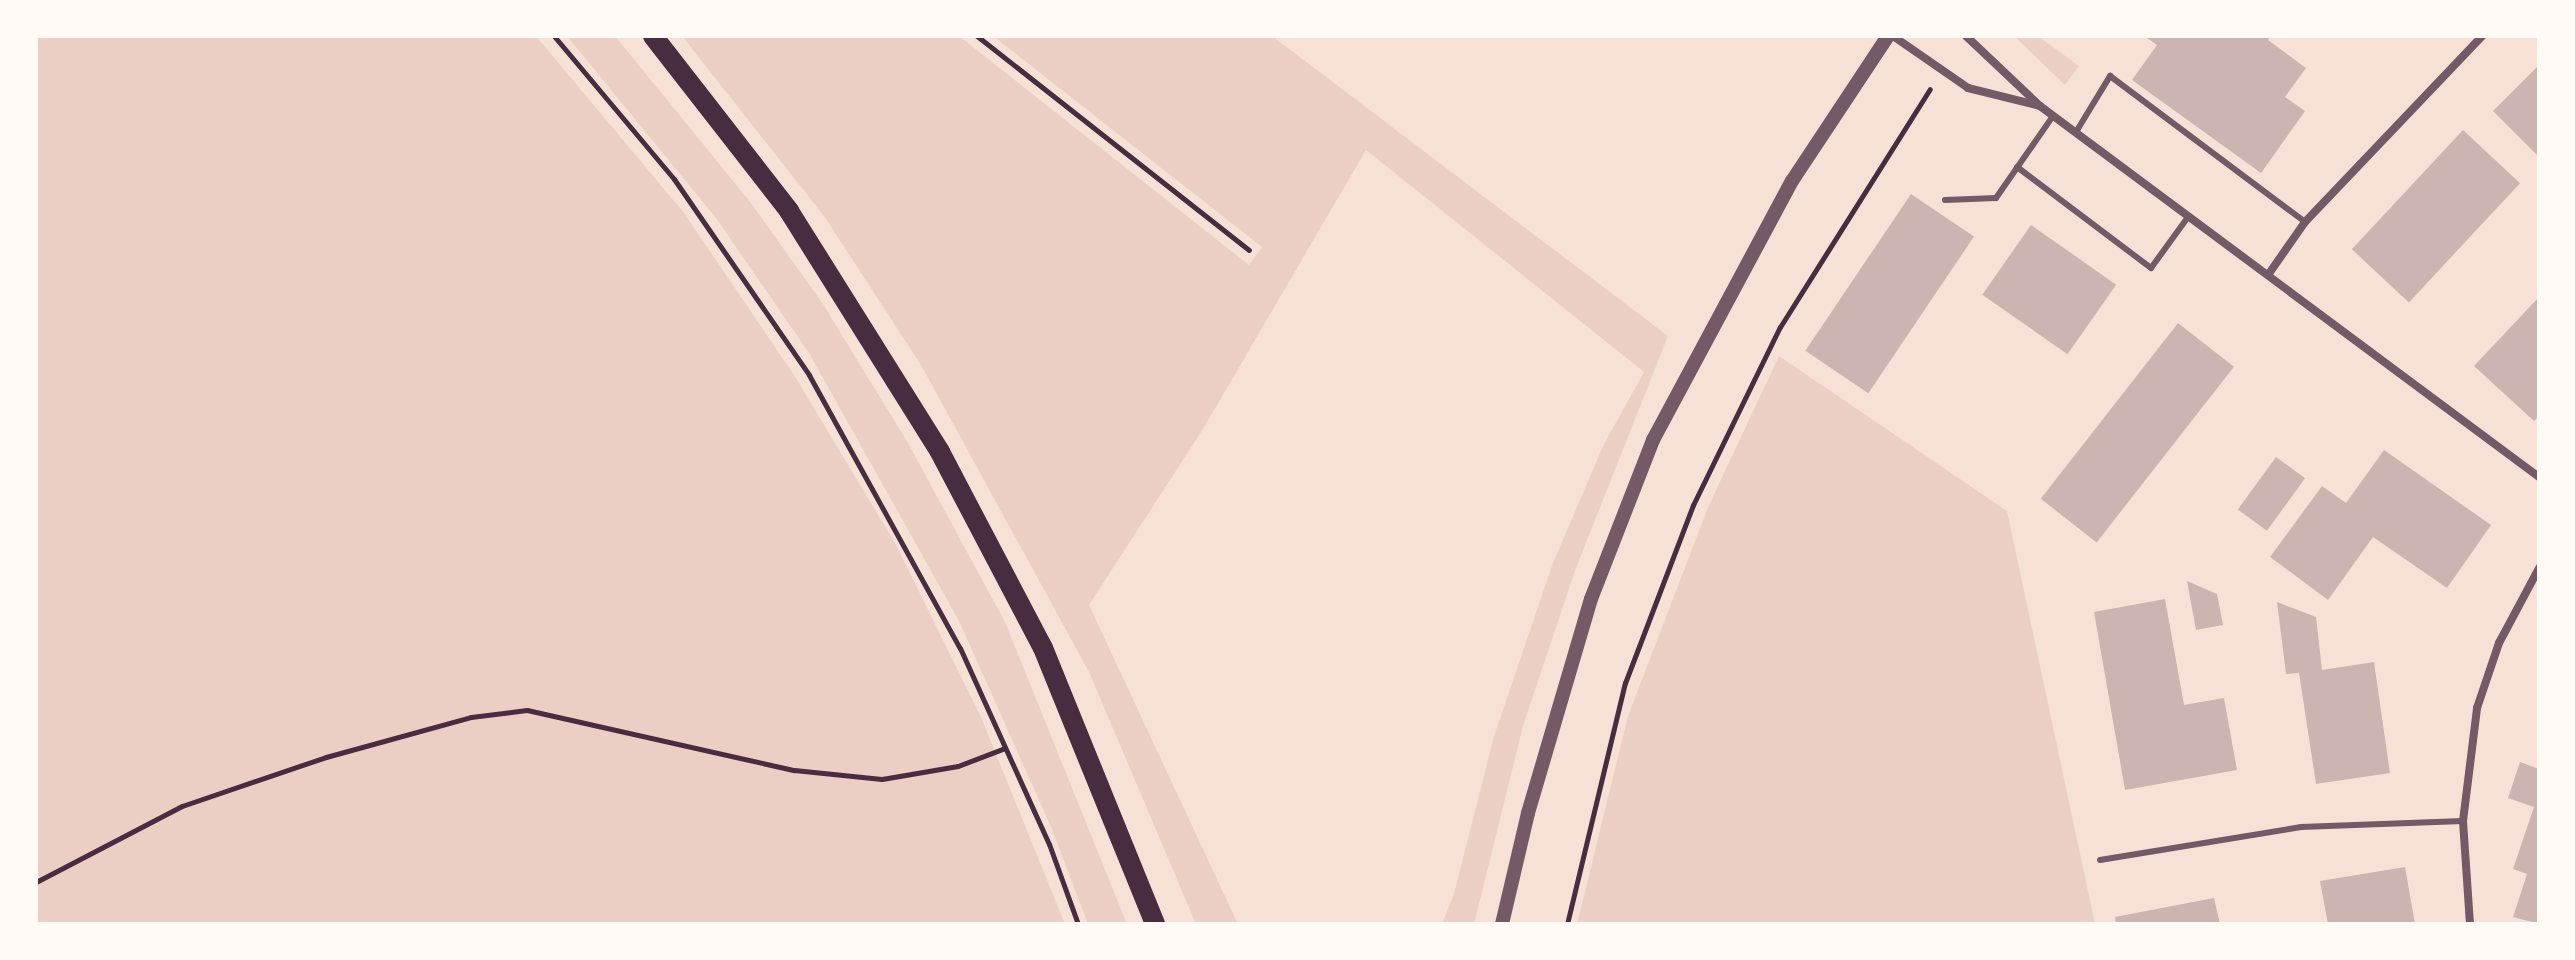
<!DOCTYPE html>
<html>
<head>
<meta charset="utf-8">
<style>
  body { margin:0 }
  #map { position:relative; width:2575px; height:960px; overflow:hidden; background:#f7e1d7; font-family:"Nunito Sans",sans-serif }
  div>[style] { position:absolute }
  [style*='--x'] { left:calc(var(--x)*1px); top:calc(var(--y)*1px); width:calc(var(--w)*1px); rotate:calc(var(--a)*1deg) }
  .green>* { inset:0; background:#ebcfc5 }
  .building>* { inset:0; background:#ccb4b1; transform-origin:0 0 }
  .path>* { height:5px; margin:-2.5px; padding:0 2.5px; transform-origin:2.5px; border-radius:2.5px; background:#4a2c40 }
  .service>* { height:6px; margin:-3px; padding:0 3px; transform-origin:3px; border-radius:3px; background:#755966 }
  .minor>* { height:8px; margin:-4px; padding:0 4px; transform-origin:4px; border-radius:4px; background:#755966 }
  .tertiary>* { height:14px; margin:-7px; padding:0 7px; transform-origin:7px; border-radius:7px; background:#755966 }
  .primary>* { height:20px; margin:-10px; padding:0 10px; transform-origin:10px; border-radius:10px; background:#4a2c40 }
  span { translate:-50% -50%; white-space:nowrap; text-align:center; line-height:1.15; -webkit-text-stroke:7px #fffaf5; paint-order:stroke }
  .frame { position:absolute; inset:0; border:38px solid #fffaf5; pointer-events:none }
</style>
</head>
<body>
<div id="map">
  <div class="green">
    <div style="clip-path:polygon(36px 36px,536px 36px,684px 213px,796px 378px,895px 543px,981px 717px,1065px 924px,36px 924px)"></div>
    <div style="clip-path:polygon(567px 36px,615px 36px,751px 203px,823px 304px,908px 443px,1005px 622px,1127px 924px,1088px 924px,1051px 827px,959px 621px,809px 353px,716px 218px)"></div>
    <div style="clip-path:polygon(682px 36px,959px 36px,1249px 265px,1262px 247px,993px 36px,1272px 36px,1668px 336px,1576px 568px,1523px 726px,1474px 924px,1442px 924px,1454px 894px,1494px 736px,1553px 563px,1603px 446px,1644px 372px,1366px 150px,1203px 429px,1089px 605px,1238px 924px,1196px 924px,1089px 672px,921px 365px,824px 216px)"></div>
    <div style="clip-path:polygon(2014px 36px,2038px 36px,2079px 66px,2065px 85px)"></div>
    <div style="clip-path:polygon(1779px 356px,2007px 511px,2095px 924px,1577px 924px,1628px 716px,1709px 505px)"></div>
  </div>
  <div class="building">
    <div style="clip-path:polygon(2144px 36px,2271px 36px,2268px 40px,2306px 68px,2285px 97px,2305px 111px,2261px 173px,2132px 80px,2157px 45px)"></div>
    <div style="clip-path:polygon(2539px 65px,2539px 157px,2493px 111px)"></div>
    <div style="left:2463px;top:130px;width:78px;height:163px;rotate:43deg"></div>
    <div style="left:1911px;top:194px;width:76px;height:189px;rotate:34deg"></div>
    <div style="left:2031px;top:225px;width:104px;height:85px;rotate:35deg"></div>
    <div style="clip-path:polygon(2539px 297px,2539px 416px,2534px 421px,2474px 366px)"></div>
    <div style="left:2178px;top:323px;width:71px;height:223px;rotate:38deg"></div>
    <div style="clip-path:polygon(2384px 450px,2491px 525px,2447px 588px,2373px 537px,2328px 600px,2270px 557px,2322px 486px,2346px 503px)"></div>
    <div style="left:2276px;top:457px;width:36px;height:65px;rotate:36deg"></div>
    <div style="clip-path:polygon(2187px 581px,2217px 594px,2223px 625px,2196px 630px)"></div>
    <div style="clip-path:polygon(2165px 599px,2184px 705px,2224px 698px,2237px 770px,2125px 790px,2094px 612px)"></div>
    <div style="clip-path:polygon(2277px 602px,2316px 617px,2322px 670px,2374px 662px,2390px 773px,2316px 784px,2299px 673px,2286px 674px)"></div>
    <div style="clip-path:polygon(2520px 762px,2539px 769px,2539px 924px,2513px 917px,2527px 874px,2513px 869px,2534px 807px,2508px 798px)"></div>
    <div style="clip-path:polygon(2405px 867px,2415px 924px,2328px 924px,2320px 881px)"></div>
    <div style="clip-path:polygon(2214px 898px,2220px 924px,2116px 924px,2115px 917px)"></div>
  </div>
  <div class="path">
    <div style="--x:554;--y:36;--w:187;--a:50"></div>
    <div style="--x:674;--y:179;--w:238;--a:55.4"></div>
    <div style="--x:809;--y:375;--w:312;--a:61.1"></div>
    <div style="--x:960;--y:648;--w:215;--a:65.6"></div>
    <div style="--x:1049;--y:844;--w:85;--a:70.1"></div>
    <div style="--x:977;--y:36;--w:346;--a:38.2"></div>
    <div style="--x:36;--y:882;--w:165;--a:-27.5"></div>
    <div style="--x:182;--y:806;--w:152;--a:-18.8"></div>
    <div style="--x:326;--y:757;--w:150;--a:-15.4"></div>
    <div style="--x:471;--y:717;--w:56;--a:-7.1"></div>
    <div style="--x:527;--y:710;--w:274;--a:12.7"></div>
    <div style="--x:794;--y:770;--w:88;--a:5.8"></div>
    <div style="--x:882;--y:779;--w:77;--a:-9.7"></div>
    <div style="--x:958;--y:766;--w:50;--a:-21"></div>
    <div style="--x:1567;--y:924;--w:248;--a:-76.5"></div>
    <div style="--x:1625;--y:683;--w:191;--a:-69.1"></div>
    <div style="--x:1693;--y:505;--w:198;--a:-64"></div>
    <div style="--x:1780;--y:327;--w:281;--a:-57.8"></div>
  </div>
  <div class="service">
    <div style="--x:2076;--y:132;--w:66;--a:-58.7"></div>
    <div style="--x:2110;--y:76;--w:244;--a:36.8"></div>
    <div style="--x:2017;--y:167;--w:168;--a:37"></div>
    <div style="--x:2151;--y:268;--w:63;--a:-54"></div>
    <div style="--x:1945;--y:200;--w:51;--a:-2.2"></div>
    <div style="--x:1996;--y:198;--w:100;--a:-55.2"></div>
    <div style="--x:2100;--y:860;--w:204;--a:-9.3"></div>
    <div style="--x:2301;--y:827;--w:162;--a:-2.1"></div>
  </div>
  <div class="minor">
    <div style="--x:1893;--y:36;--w:91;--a:34.7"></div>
    <div style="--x:1968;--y:88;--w:74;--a:14"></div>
    <div style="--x:1966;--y:36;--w:102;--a:43.4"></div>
    <div style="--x:2040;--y:106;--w:622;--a:36.63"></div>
    <div style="--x:2268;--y:275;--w:65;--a:-55.1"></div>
    <div style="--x:2305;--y:222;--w:257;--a:-46.4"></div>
    <div style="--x:2470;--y:924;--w:103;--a:-93.9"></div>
    <div style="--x:2463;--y:821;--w:114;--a:-82.9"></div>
    <div style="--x:2477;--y:708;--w:69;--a:-71.3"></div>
    <div style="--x:2499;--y:643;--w:85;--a:-61.9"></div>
  </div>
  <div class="tertiary">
    <div style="--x:1502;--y:924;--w:114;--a:-76.8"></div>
    <div style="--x:1528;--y:813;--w:223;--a:-73.6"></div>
    <div style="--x:1591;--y:599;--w:171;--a:-68.7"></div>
    <div style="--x:1653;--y:440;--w:294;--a:-61.8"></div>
    <div style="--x:1792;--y:181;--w:174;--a:-56.5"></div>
  </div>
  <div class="primary">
    <div style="--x:653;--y:36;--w:222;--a:52.1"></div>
    <div style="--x:789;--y:211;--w:284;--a:57.9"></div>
    <div style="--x:940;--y:452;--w:221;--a:62.3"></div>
    <div style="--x:1043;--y:648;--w:298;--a:67.9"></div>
  </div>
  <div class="frame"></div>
</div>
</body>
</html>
